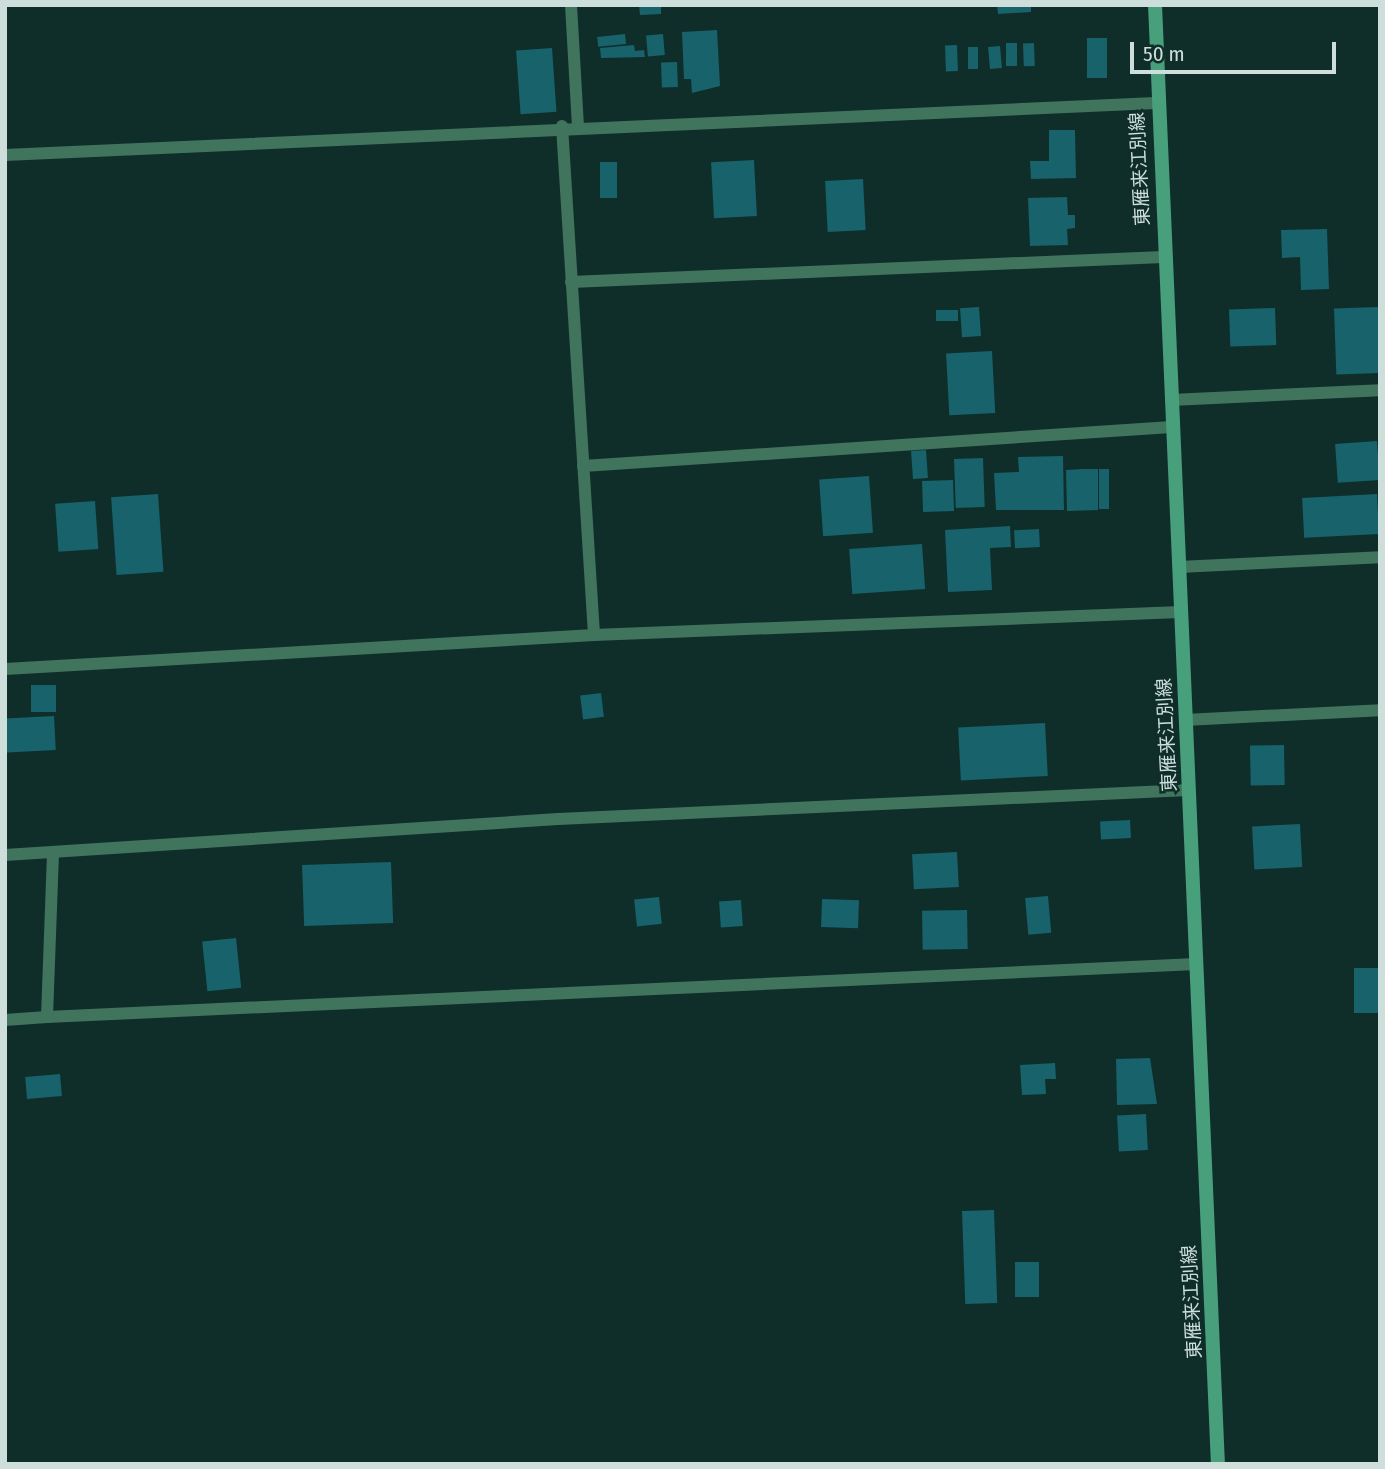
<!DOCTYPE html>
<html>
<head>
<meta charset="utf-8">
<style>
  body { margin:0 }
  #map { position:relative; width:1385px; height:1469px; overflow:hidden; background:#0f2e2a; font-family:"Fira Sans Condensed","Noto Sans JP",sans-serif }
  div>[style] { position:absolute }
  [style*='--x'] { left:calc(var(--x)*1px); top:calc(var(--y)*1px); width:calc(var(--w)*1px); rotate:calc(var(--a)*1deg) }
  .building>* { inset:0; background:#17626b; transform-origin:0 0 }
  .lane>* { height:12px; margin:-6px; padding:0 6px; transform-origin:6px; border-radius:6px; background:#41745d }
  .secondary>* { height:14px; margin:-7px; padding:0 7px; transform-origin:7px; border-radius:7px; background:#489f7b }
  span { translate:-50% -50%; white-space:nowrap; text-align:center; line-height:1.15; -webkit-text-stroke:5px #0f2e2a; paint-order:stroke }
  .street-label { font-size:19px; color:#cddedb }
  .frame { position:absolute; inset:0; border:7px solid #cddedb; pointer-events:none }
  .scale { position:absolute; left:1130px; top:42px; width:206px; height:32px; box-sizing:border-box; border:4px solid #cddedb; border-top:0; padding-left:9px; font-size:21px; line-height:24px; white-space:nowrap; color:#cddedb; -webkit-text-stroke:5px #0f2e2a; paint-order:stroke }
</style>
</head>
<body>
<div id="map">
  <div class="building">
    <div style="clip-path:polygon(639px 5px,661px 5px,661px 14px,640px 15px)"></div>
    <div style="clip-path:polygon(997px 5px,1031px 5px,1031px 12px,998px 14px)"></div>
    <div style="clip-path:polygon(717px 30px,720px 86px,692px 93px,691px 79px,684px 79px,682px 32px)"></div>
    <div style="left:625px;top:34px;width:10px;height:28px;rotate:84deg"></div>
    <div style="left:663px;top:34px;width:21px;height:17px;rotate:85deg"></div>
    <div style="left:1087px;top:38px;width:20px;height:40px"></div>
    <div style="left:1006px;top:43px;width:11px;height:23px"></div>
    <div style="left:1034px;top:43px;width:23px;height:11px;rotate:88deg"></div>
    <div style="clip-path:polygon(634px 45px,635px 51px,644px 50px,645px 57px,601px 58px,600px 48px)"></div>
    <div style="left:957px;top:45px;width:26px;height:12px;rotate:88deg"></div>
    <div style="left:1000px;top:46px;width:22px;height:12px;rotate:85deg"></div>
    <div style="left:968px;top:47px;width:10px;height:22px"></div>
    <div style="left:552px;top:48px;width:64px;height:36px;rotate:86deg"></div>
    <div style="left:677px;top:62px;width:25px;height:16px;rotate:88deg"></div>
    <div style="clip-path:polygon(1049px 130px,1075px 130px,1076px 178px,1031px 179px,1030px 161px,1049px 161px)"></div>
    <div style="left:754px;top:160px;width:56px;height:43px;rotate:87deg"></div>
    <div style="left:600px;top:162px;width:17px;height:36px"></div>
    <div style="left:863px;top:179px;width:51px;height:38px;rotate:87deg"></div>
    <div style="clip-path:polygon(1067px 197px,1068px 215px,1075px 215px,1075px 228px,1067px 229px,1068px 245px,1030px 246px,1028px 198px)"></div>
    <div style="clip-path:polygon(1327px 229px,1329px 289px,1301px 290px,1300px 257px,1282px 258px,1281px 230px)"></div>
    <div style="left:979px;top:307px;width:29px;height:19px;rotate:86deg"></div>
    <div style="left:1378px;top:307px;width:66px;height:44px;rotate:88deg"></div>
    <div style="left:1275px;top:308px;width:37px;height:46px;rotate:88deg"></div>
    <div style="left:936px;top:310px;width:22px;height:11px"></div>
    <div style="left:992px;top:351px;width:62px;height:46px;rotate:87deg"></div>
    <div style="left:1377px;top:441px;width:39px;height:42px;rotate:86deg"></div>
    <div style="left:926px;top:450px;width:28px;height:15px;rotate:86deg"></div>
    <div style="clip-path:polygon(1063px 456px,1064px 510px,996px 510px,994px 473px,1019px 472px,1018px 457px)"></div>
    <div style="left:983px;top:458px;width:49px;height:29px;rotate:88deg"></div>
    <div style="clip-path:polygon(1083px 469px,1098px 469px,1098px 510px,1067px 511px,1066px 470px)"></div>
    <div style="left:1099px;top:469px;width:10px;height:40px"></div>
    <div style="left:869px;top:476px;width:57px;height:50px;rotate:86deg"></div>
    <div style="left:953px;top:480px;width:31px;height:31px;rotate:88deg"></div>
    <div style="left:158px;top:494px;width:78px;height:47px;rotate:86deg"></div>
    <div style="left:1377px;top:494px;width:40px;height:75px;rotate:87deg"></div>
    <div style="left:95px;top:501px;width:48px;height:40px;rotate:86deg"></div>
    <div style="clip-path:polygon(1010px 526px,1011px 547px,990px 548px,992px 590px,948px 592px,945px 530px)"></div>
    <div style="left:1039px;top:529px;width:18px;height:25px;rotate:87deg"></div>
    <div style="left:922px;top:544px;width:45px;height:73px;rotate:86deg"></div>
    <div style="left:31px;top:685px;width:25px;height:27px"></div>
    <div style="left:601px;top:693px;width:24px;height:21px;rotate:83deg"></div>
    <div style="left:54px;top:716px;width:34px;height:49px;rotate:87deg"></div>
    <div style="left:1045px;top:723px;width:53px;height:87px;rotate:87deg"></div>
    <div style="left:1284px;top:745px;width:40px;height:34px;rotate:89deg"></div>
    <div style="left:1130px;top:820px;width:18px;height:30px;rotate:87deg"></div>
    <div style="left:1300px;top:824px;width:43px;height:48px;rotate:87deg"></div>
    <div style="left:957px;top:852px;width:35px;height:45px;rotate:87deg"></div>
    <div style="left:391px;top:862px;width:61px;height:89px;rotate:88deg"></div>
    <div style="left:1048px;top:896px;width:37px;height:23px;rotate:85deg"></div>
    <div style="left:659px;top:897px;width:27px;height:25px;rotate:84deg"></div>
    <div style="left:822px;top:899px;width:37px;height:28px;rotate:2deg"></div>
    <div style="left:741px;top:900px;width:26px;height:22px;rotate:86deg"></div>
    <div style="left:967px;top:910px;width:39px;height:45px;rotate:89deg"></div>
    <div style="left:236px;top:938px;width:50px;height:34px;rotate:84deg"></div>
    <div style="left:1380px;top:968px;width:45px;height:26px;rotate:90deg"></div>
    <div style="clip-path:polygon(1150px 1058px,1157px 1104px,1117px 1105px,1116px 1059px)"></div>
    <div style="clip-path:polygon(1055px 1063px,1056px 1079px,1045px 1079px,1046px 1094px,1022px 1095px,1020px 1065px)"></div>
    <div style="left:60px;top:1074px;width:22px;height:35px;rotate:85deg"></div>
    <div style="left:1146px;top:1114px;width:36px;height:29px;rotate:87deg"></div>
    <div style="left:994px;top:1210px;width:93px;height:32px;rotate:88deg"></div>
    <div style="left:1015px;top:1262px;width:24px;height:35px"></div>
  </div>
  <div class="lane">
    <div style="--x:571;--y:5;--w:121;--a:86.7"></div>
    <div style="--x:562;--y:126;--w:510;--a:86.4"></div>
    <div style="--x:5;--y:155;--w:1152;--a:-2.59"></div>
    <div style="--x:571;--y:282;--w:593;--a:-2.42"></div>
    <div style="--x:1171;--y:400;--w:209;--a:-2.7"></div>
    <div style="--x:583;--y:466;--w:590;--a:-3.79"></div>
    <div style="--x:1179;--y:567;--w:201;--a:-2.8"></div>
    <div style="--x:5;--y:669;--w:590;--a:-3.3"></div>
    <div style="--x:594;--y:635;--w:587;--a:-2.24"></div>
    <div style="--x:1185;--y:720;--w:195;--a:-2.9"></div>
    <div style="--x:5;--y:855;--w:554;--a:-3.72"></div>
    <div style="--x:558;--y:819;--w:631;--a:-2.64"></div>
    <div style="--x:47;--y:1017;--w:1150;--a:-2.64"></div>
    <div style="--x:5;--y:1020;--w:42;--a:-4.1"></div>
    <div style="--x:47;--y:1017;--w:163;--a:-87.9"></div>
  </div>
  <div class="secondary">
    <div style="--x:1155;--y:5;--w:1460;--a:87.53"></div>
  </div>
  <div class="street-label">
    <span style="left:1140px;top:169px;rotate:-93deg">東雁来江別線</span>
    <span style="left:1167px;top:735px;rotate:-93deg">東雁来江別線</span>
    <span style="left:1192px;top:1302px;rotate:-93deg">東雁来江別線</span>
  </div>
  <div class="frame"></div>
  <div class="scale">50 m</div>
</div>
</body>
</html>
